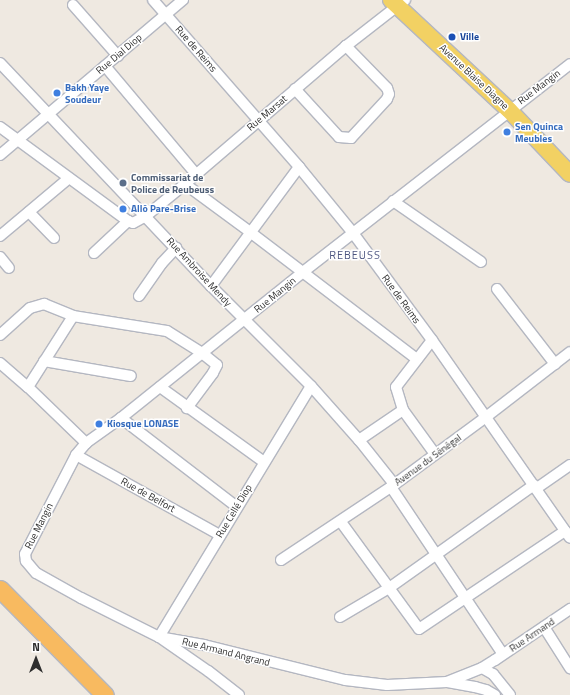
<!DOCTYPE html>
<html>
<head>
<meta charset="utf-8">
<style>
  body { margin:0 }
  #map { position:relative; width:570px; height:695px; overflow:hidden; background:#efe9e1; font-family:"Titillium Web",sans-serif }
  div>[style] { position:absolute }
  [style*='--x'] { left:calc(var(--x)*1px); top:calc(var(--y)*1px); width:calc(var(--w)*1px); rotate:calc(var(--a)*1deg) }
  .roads { filter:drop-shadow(1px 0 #b4b7c1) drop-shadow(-1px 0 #b4b7c1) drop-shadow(0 1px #b4b7c1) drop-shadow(0 -1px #b4b7c1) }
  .minor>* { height:10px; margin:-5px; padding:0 5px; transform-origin:5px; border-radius:5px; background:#fff }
  .primary>* { height:16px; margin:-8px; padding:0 8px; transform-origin:8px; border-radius:8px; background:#f2d163 }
  .trunk>* { height:17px; margin:-8.5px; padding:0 8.5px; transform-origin:8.5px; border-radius:8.5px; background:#f8ba60 }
  .dots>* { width:11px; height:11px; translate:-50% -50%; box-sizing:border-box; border:2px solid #fff; border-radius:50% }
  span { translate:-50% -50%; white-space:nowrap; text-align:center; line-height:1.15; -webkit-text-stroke:3px #fff; paint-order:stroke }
  .transit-label { font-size:10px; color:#164399; font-weight:700 }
  .left { translate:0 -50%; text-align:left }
  .street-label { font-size:10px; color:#2e2e2e }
  .shop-label { font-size:10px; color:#366cbe; font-weight:700 }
  .service-label { font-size:10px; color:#4e5e75; font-weight:700 }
  .neighbourhood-label { font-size:11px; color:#4d5680; letter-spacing:1px }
  .north { position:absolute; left:16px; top:639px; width:40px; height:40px; -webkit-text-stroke:3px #fff; paint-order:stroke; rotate:0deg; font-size:11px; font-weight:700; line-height:16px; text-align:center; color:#2e2e2e }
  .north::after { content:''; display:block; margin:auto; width:14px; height:18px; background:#2e2e2e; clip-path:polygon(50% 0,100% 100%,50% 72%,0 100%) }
</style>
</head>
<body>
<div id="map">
  <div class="roads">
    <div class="minor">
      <div style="--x:153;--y:0;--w:222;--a:48.8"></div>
      <div style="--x:299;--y:167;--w:85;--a:50.7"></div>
      <div style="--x:353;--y:233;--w:133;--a:53.6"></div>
      <div style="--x:432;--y:340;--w:241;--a:55.1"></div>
      <div style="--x:73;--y:5;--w:68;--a:48.6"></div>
      <div style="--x:0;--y:63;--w:307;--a:46.6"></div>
      <div style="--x:211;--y:286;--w:141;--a:45"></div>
      <div style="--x:311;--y:386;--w:72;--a:48.4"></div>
      <div style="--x:359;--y:440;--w:56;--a:51.5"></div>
      <div style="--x:105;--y:66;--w:141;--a:49.9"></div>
      <div style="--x:295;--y:89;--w:65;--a:47.5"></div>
      <div style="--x:339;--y:137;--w:12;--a:5"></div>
      <div style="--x:351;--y:138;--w:53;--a:-47.3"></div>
      <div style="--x:387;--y:99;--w:5;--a:-68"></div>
      <div style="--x:389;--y:94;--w:6;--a:-108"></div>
      <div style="--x:387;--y:88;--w:59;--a:-134.3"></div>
      <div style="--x:0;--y:127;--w:159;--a:36.3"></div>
      <div style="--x:128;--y:221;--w:5;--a:22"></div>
      <div style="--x:133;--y:223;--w:15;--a:-28"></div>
      <div style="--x:146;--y:216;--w:50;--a:-39.4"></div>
      <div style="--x:185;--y:184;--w:212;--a:-40.6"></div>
      <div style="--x:346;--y:46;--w:75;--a:-37.9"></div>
      <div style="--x:0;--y:155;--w:240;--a:-40.3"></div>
      <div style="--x:185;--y:184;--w:81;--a:36.4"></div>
      <div style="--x:250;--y:232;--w:210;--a:37.3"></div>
      <div style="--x:393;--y:201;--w:107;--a:34.7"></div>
      <div style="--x:29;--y:212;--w:36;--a:46"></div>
      <div style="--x:0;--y:236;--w:90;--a:-40"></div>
      <div style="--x:94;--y:253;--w:47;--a:-43.3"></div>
      <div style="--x:0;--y:257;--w:14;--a:51"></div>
      <div style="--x:211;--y:286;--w:148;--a:-53.5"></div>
      <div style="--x:497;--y:289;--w:95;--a:52.3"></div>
      <div style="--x:139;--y:296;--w:40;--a:-55.1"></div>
      <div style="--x:162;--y:263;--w:21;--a:-47"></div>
      <div style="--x:0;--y:335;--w:40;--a:-42"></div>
      <div style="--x:30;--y:308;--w:15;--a:-16"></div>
      <div style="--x:44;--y:304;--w:31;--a:22"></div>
      <div style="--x:73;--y:316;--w:95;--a:9.1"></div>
      <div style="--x:167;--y:331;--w:41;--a:32.2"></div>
      <div style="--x:202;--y:353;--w:19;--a:39"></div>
      <div style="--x:217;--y:365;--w:9;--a:117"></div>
      <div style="--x:213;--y:373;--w:44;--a:126.6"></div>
      <div style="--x:44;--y:361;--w:88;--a:9.8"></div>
      <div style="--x:0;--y:363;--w:37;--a:41"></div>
      <div style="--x:28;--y:387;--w:81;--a:44"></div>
      <div style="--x:28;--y:387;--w:84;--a:-57.6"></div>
      <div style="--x:160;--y:387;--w:128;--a:35.8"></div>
      <div style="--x:403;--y:410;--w:54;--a:54"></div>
      <div style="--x:121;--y:418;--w:146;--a:37.5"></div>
      <div style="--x:359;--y:440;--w:53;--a:-34.3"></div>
      <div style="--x:403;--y:410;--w:24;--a:-107"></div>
      <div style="--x:396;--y:387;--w:59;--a:-52.5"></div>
      <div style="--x:76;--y:455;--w:165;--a:29.1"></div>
      <div style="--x:391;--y:487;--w:201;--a:56.2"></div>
      <div style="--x:537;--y:488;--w:40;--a:-34.9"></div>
      <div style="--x:341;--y:522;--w:132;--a:53.9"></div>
      <div style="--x:419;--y:629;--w:176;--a:-33.9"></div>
      <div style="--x:281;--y:560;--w:132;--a:-33.6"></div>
      <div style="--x:391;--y:487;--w:118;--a:-36.4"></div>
      <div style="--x:486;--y:417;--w:106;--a:-37.7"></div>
      <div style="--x:340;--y:617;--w:57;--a:-30.6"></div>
      <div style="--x:389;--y:588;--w:178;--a:-35.4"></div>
      <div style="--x:544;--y:627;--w:49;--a:57.6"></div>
      <div style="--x:482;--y:668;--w:13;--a:29"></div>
      <div style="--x:493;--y:674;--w:27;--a:51"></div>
      <div style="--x:447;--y:682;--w:38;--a:-22"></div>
      <div style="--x:482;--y:668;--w:15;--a:-32"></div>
      <div style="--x:495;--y:660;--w:91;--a:-34.2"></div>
      <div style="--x:239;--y:695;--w:39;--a:-142"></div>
      <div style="--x:208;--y:671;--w:60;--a:-145.2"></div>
      <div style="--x:159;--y:637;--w:293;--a:-58.8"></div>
      <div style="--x:495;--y:695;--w:10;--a:-151"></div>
      <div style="--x:486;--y:690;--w:11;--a:-165"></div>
      <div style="--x:475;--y:687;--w:28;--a:-170"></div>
      <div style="--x:447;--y:682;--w:60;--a:177.1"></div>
      <div style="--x:387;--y:685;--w:42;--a:-173.2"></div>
      <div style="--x:345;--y:680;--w:145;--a:-166.1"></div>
      <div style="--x:204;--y:645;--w:46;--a:-169.9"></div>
      <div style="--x:159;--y:637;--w:87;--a:-153.4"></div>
      <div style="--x:81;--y:598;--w:51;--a:-150.9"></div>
      <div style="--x:36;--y:573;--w:16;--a:-130"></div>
      <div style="--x:26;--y:561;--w:7;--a:-98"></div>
      <div style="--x:25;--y:554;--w:111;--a:-62.7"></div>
      <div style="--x:76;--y:455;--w:16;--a:-50"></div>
      <div style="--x:86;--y:443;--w:43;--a:-35.5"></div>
      <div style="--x:121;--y:418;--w:233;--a:-38.7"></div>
      <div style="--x:303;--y:272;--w:338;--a:-37.9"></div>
    </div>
    <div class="primary">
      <div style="--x:391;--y:0;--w:161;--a:43"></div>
      <div style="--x:509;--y:110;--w:88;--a:46.4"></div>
    </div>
    <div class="trunk">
      <div style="--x:0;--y:589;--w:149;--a:45.3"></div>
    </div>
  </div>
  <div class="dots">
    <div style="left:452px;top:37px;background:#1a4fb4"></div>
    <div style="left:57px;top:93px;background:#3f7fe0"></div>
    <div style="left:507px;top:132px;background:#3f7fe0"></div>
    <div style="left:123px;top:183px;background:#5c6f8a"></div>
    <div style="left:123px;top:209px;background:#3f7fe0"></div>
    <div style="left:99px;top:424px;background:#3f7fe0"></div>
  </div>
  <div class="transit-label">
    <span class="left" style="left:460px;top:37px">Ville</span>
  </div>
  <div class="street-label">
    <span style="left:196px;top:49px;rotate:49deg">Rue de Reims</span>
    <span style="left:119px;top:54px;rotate:-40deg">Rue Dial Diop</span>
    <span style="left:474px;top:77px;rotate:43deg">Avenue Blaise Diagne</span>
    <span style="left:539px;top:87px;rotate:-37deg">Rue Mangin</span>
    <span style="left:267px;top:113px;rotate:-40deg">Rue Marsat</span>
    <span style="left:199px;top:272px;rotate:47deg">Rue Ambroise Mendy</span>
    <span style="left:275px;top:295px;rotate:-39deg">Rue Mangin</span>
    <span style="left:401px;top:299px;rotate:54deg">Rue de Reims</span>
    <span style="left:428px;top:460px;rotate:-36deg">Avenue du Sénégal</span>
    <span style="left:148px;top:495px;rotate:29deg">Rue de Belfort</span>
    <span style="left:234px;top:511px;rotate:-59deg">Rue Cellé Diop</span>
    <span style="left:39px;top:526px;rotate:-63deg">Rue Mangin</span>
    <span style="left:532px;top:635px;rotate:-34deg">Rue Armand</span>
    <span style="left:226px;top:652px;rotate:14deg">Rue Armand Angrand</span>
  </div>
  <div class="shop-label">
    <span class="left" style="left:65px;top:93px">Bakh Yaye<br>Soudeur</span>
    <span class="left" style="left:515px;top:132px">Sen Quinca<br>Meubles</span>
    <span class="left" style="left:131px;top:209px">Allô Pare-Brise</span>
    <span class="left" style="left:107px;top:424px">Kiosque LONASE</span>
  </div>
  <div class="service-label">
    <span class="left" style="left:131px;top:183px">Commissariat de<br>Police de Reubeuss</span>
  </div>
  <div class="neighbourhood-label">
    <span style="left:355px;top:255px">REBEUSS</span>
  </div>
  <div class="north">N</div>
</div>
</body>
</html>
